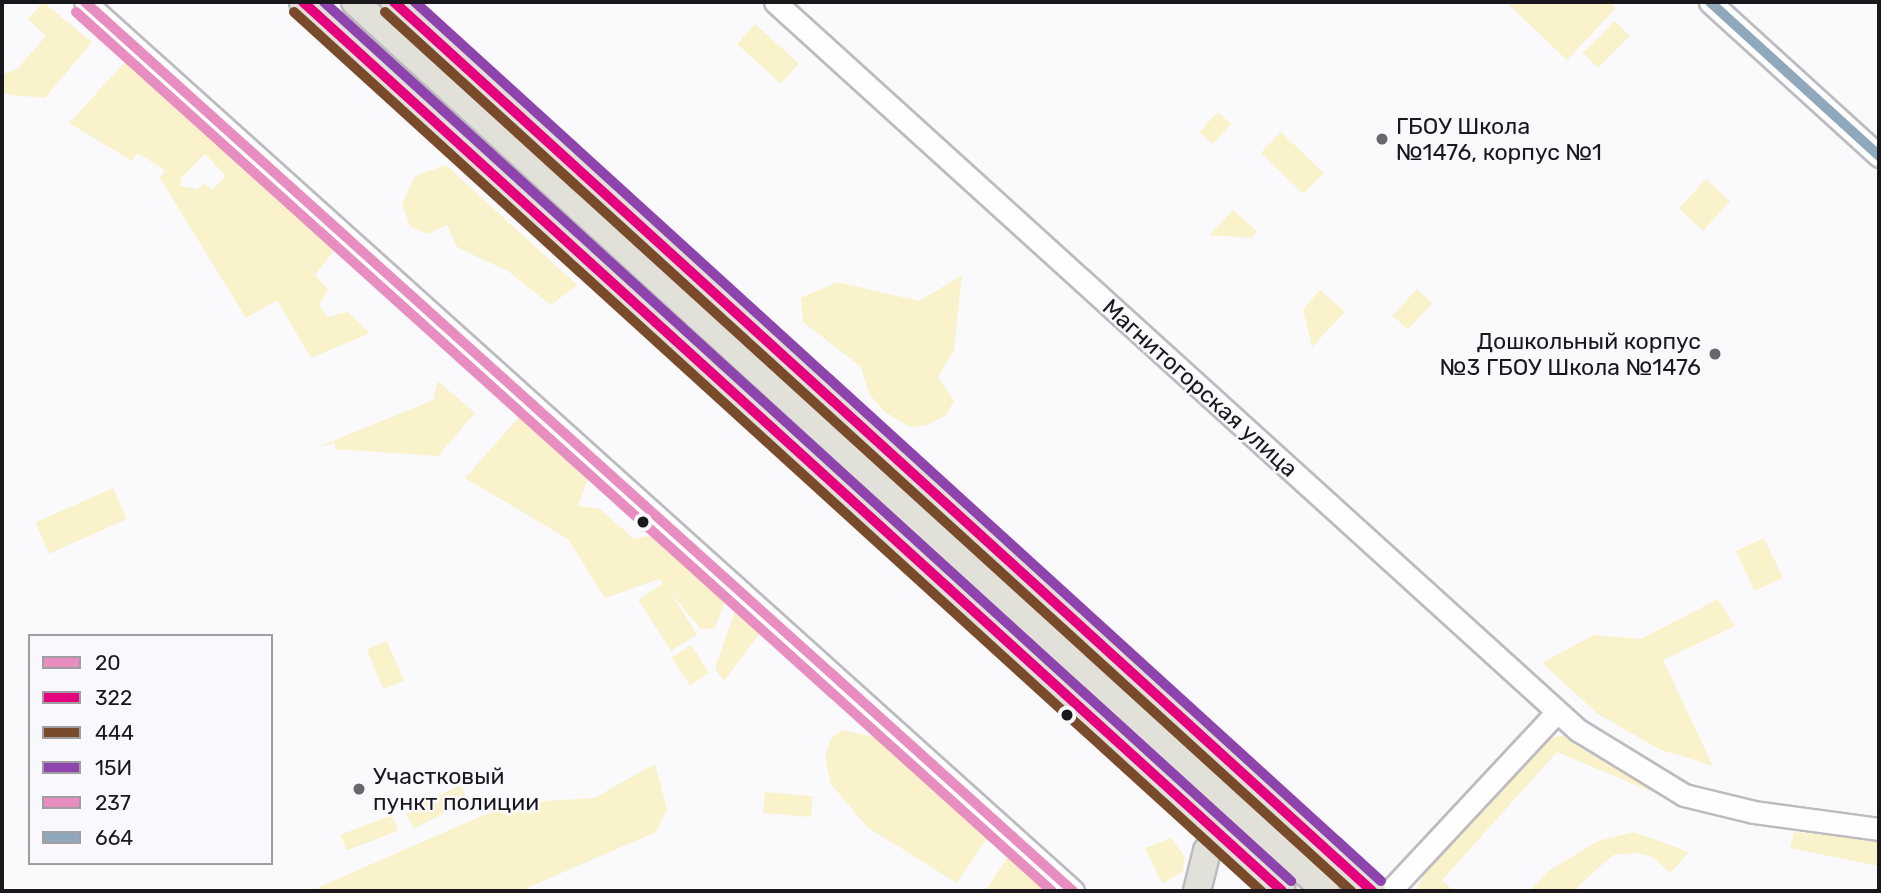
<!DOCTYPE html>
<html>
<head>
<meta charset="utf-8">
<style>
  body { margin:0 }
  #map { position:relative; width:1881px; height:893px; overflow:hidden; background:#faf9fc; font-family:Rubik,sans-serif }
  div>[style] { position:absolute }
  [style*='--x'] { left:calc(var(--x)*1px); top:calc(var(--y)*1px); width:calc(var(--w)*1px); rotate:calc(var(--a)*1deg) }
  .green>* { inset:0; background:#faf2ca; transform-origin:0 0 }
  .roads { filter:drop-shadow(2px 0 #bcbbc0) drop-shadow(-2px 0 #bcbbc0) drop-shadow(0 2px #bcbbc0) drop-shadow(0 -2px #bcbbc0) }
  .minor>* { height:21px; margin:-10.5px; padding:0 10.5px; transform-origin:10.5px; border-radius:10.5px; background:#fefeff }
  .major>* { height:26px; margin:-13px; padding:0 13px; transform-origin:13px; border-radius:13px; background:#e2e1d9 }
  .bus-1>* { height:10px; margin:-5px; padding:0 5px; transform-origin:5px; border-radius:5px; background:#e88dc0 }
  .bus-2>* { height:10px; margin:-5px; padding:0 5px; transform-origin:5px; border-radius:5px; background:#e5007d }
  .bus-3>* { height:10px; margin:-5px; padding:0 5px; transform-origin:5px; border-radius:5px; background:#7a4b2a }
  .bus-4>* { height:10px; margin:-5px; padding:0 5px; transform-origin:5px; border-radius:5px; background:#8e44ad }
  .bus-5>* { height:10px; margin:-5px; padding:0 5px; transform-origin:5px; border-radius:5px; background:#e88dc0 }
  .bus-6>* { height:10px; margin:-5px; padding:0 5px; transform-origin:5px; border-radius:5px; background:#90a8bb }
  .dots>* { width:19px; height:19px; translate:-50% -50%; box-sizing:border-box; border:4px solid #f9f8fd; border-radius:50% }
  span { translate:-50% -50%; white-space:nowrap; text-align:center; line-height:1.15; -webkit-text-stroke:5px #f9f8fd; paint-order:stroke }
  .poi-label { font-size:23px; color:#1a181d }
  .left { translate:0 -50%; text-align:left }
  .right { translate:-100% -50%; text-align:right }
  .street-label { font-size:23px; color:#1a181d }
  .frame { position:absolute; inset:0; border:4px solid #1a181d; pointer-events:none }
  .legend { position:absolute; left:28px; top:634px; width:245px; height:231px; box-sizing:border-box; background:#f9f8fd; border:2px solid #a09ea3; margin:0; padding:9px 12px; list-style:none; font-size:21px; color:#1a181d }
  .legend li { display:flex; align-items:center; gap:14px; height:35px }
  .legend b { width:35px; border:2px solid #a09ea3 }
</style>
</head>
<body>
<div id="map">
  <div class="green">
    <div style="clip-path:polygon(43px 2px,92px 42px,45px 98px,2px 94px,2px 75px,18px 68px,46px 36px,28px 19px)"></div>
    <div style="clip-path:polygon(1506px 2px,1609px 2px,1616px 8px,1567px 60px)"></div>
    <div style="left:1615px;top:21px;width:21px;height:45px;rotate:45deg"></div>
    <div style="left:755px;top:24px;width:59px;height:27px;rotate:42deg"></div>
    <div style="clip-path:polygon(evenodd,126px 61px,335px 249px,315px 275px,328px 290px,319px 305px,328px 317px,348px 312px,370px 333px,311px 358px,277px 300px,246px 318px,160px 178px,165px 170px,137px 153px,132px 161px,69px 123px,126px 61px,205px 154px,226px 176px,212px 190px,205px 183px,197px 189px,180px 186px,181px 178px,205px 154px)"></div>
    <div style="left:1218px;top:112px;width:18px;height:27px;rotate:43deg"></div>
    <div style="left:1281px;top:132px;width:59px;height:29px;rotate:44deg"></div>
    <div style="clip-path:polygon(446px 165px,577px 285px,551px 305px,509px 272px,457px 247px,447px 225px,427px 234px,410px 226px,402px 204px,415px 176px)"></div>
    <div style="left:1706px;top:179px;width:33px;height:40px;rotate:43deg"></div>
    <div style="clip-path:polygon(1233px 210px,1257px 231px,1251px 238px,1209px 235px)"></div>
    <div style="clip-path:polygon(962px 275px,954px 350px,938px 377px,954px 401px,946px 415px,928px 425px,910px 427px,885px 412px,869px 394px,861px 367px,803px 322px,801px 298px,837px 282px,919px 301px)"></div>
    <div style="left:1417px;top:289px;width:21px;height:36px;rotate:43deg"></div>
    <div style="clip-path:polygon(1320px 290px,1345px 312px,1312px 347px,1303px 309px)"></div>
    <div style="clip-path:polygon(438px 381px,475px 413px,438px 456px,335px 449px,335px 443px,318px 447px,433px 400px)"></div>
    <div style="clip-path:polygon(520px 416px,588px 478px,578px 506px,600px 509px,634px 539px,651px 535px,725px 602px,715px 628px,701px 629px,659px 579px,605px 598px,568px 539px,465px 478px)"></div>
    <div style="left:113px;top:488px;width:34px;height:85px;rotate:66deg"></div>
    <div style="left:1764px;top:538px;width:44px;height:31px;rotate:65deg"></div>
    <div style="left:664px;top:583px;width:61px;height:31px;rotate:57deg"></div>
    <div style="clip-path:polygon(1718px 599px,1735px 626px,1663px 660px,1713px 766px,1659px 749px,1598px 714px,1542px 663px,1594px 635px,1641px 639px)"></div>
    <div style="clip-path:polygon(735px 611px,760px 633px,724px 681px,715px 668px)"></div>
    <div style="left:387px;top:641px;width:43px;height:22px;rotate:67deg"></div>
    <div style="left:691px;top:645px;width:33px;height:23px;rotate:57deg"></div>
    <div style="clip-path:polygon(842px 730px,875px 737px,987px 838px,957px 883px,867px 827px,831px 784px,825px 758px,831px 739px)"></div>
    <div style="clip-path:polygon(1566px 735px,1707px 815px,1557px 752px,1442px 880px,1454px 891px,1416px 891px,1426px 870px,1534px 749px,1546px 739px)"></div>
    <div style="clip-path:polygon(655px 764px,667px 809px,656px 832px,520px 891px,310px 891px,511px 803px,594px 798px)"></div>
    <div style="left:460px;top:785px;width:18px;height:61px;rotate:63deg"></div>
    <div style="left:765px;top:792px;width:48px;height:21px;rotate:5deg"></div>
    <div style="left:392px;top:815px;width:17px;height:55px;rotate:69deg"></div>
    <div style="clip-path:polygon(1634px 832px,1689px 852px,1670px 873px,1653px 857px,1637px 853px,1613px 855px,1573px 891px,1529px 891px,1550px 870px,1598px 841px)"></div>
    <div style="clip-path:polygon(1794px 832px,1879px 840px,1879px 866px,1790px 848px)"></div>
    <div style="clip-path:polygon(1171px 838px,1185px 857px,1183px 871px,1162px 884px,1145px 848px)"></div>
    <div style="clip-path:polygon(1008px 857px,1046px 891px,985px 891px)"></div>
  </div>
  <div class="roads">
    <div class="minor">
      <div style="--x:85;--y:2;--w:1329;--a:41.98"></div>
      <div style="--x:775;--y:2;--w:1084;--a:42.2"></div>
      <div style="--x:1578;--y:730;--w:124;--a:31.5"></div>
      <div style="--x:1684;--y:795;--w:72;--a:13.7"></div>
      <div style="--x:1754;--y:812;--w:126;--a:7.7"></div>
      <div style="--x:1710;--y:2;--w:229;--a:42.3"></div>
      <div style="--x:1390;--y:891;--w:245;--a:-47"></div>
    </div>
    <div class="major">
      <div style="--x:303;--y:2;--w:1322;--a:42.24"></div>
      <div style="--x:355;--y:2;--w:1316;--a:42.48"></div>
      <div style="--x:394;--y:2;--w:1322;--a:42.27"></div>
      <div style="--x:1197;--y:891;--w:41;--a:-76"></div>
      <div style="--x:1207;--y:851;--w:36;--a:-56"></div>
    </div>
  </div>
  <div class="bus-1">
    <div style="--x:85;--y:2;--w:1329;--a:41.98"></div>
  </div>
  <div class="bus-2">
    <div style="--x:303;--y:2;--w:1322;--a:42.24"></div>
    <div style="--x:394;--y:2;--w:1322;--a:42.27"></div>
  </div>
  <div class="bus-3">
    <div style="--x:294;--y:12;--w:1307;--a:42.27"></div>
    <div style="--x:385;--y:12;--w:1306;--a:42.3"></div>
  </div>
  <div class="bus-4">
    <div style="--x:324;--y:2;--w:1307;--a:42.27"></div>
    <div style="--x:415;--y:2;--w:1306;--a:42.3"></div>
  </div>
  <div class="bus-5">
    <div style="--x:76;--y:12;--w:1313;--a:42.01"></div>
  </div>
  <div class="bus-6">
    <div style="--x:1710;--y:2;--w:229;--a:42.3"></div>
  </div>
  <div class="dots">
    <div style="left:1382px;top:139px;background:#68676b"></div>
    <div style="left:1715px;top:354px;background:#68676b"></div>
    <div style="left:643px;top:522px;background:#1a181d"></div>
    <div style="left:1067px;top:715px;background:#1a181d"></div>
    <div style="left:359px;top:789px;background:#68676b"></div>
  </div>
  <div class="poi-label">
    <span class="left" style="left:1396px;top:139px">ГБОУ Школа<br>№1476, корпус №1</span>
    <span class="right" style="left:1701px;top:354px">Дошкольный корпус<br>№3 ГБОУ Школа №1476</span>
    <span class="left" style="left:373px;top:789px">Участковый<br>пункт полиции</span>
  </div>
  <div class="street-label">
    <span style="left:1200px;top:388px;rotate:42deg">Магнитогорская улица</span>
  </div>
  <div class="frame"></div>
  <ul class="legend">
  <li><b style="height:9px;background:#e88dc0"></b>20</li>
  <li><b style="height:9px;background:#e5007d"></b>322</li>
  <li><b style="height:9px;background:#7a4b2a"></b>444</li>
  <li><b style="height:9px;background:#8e44ad"></b>15И</li>
  <li><b style="height:9px;background:#e88dc0"></b>237</li>
  <li><b style="height:9px;background:#90a8bb"></b>664</li>
  </ul>
</div>
</body>
</html>
